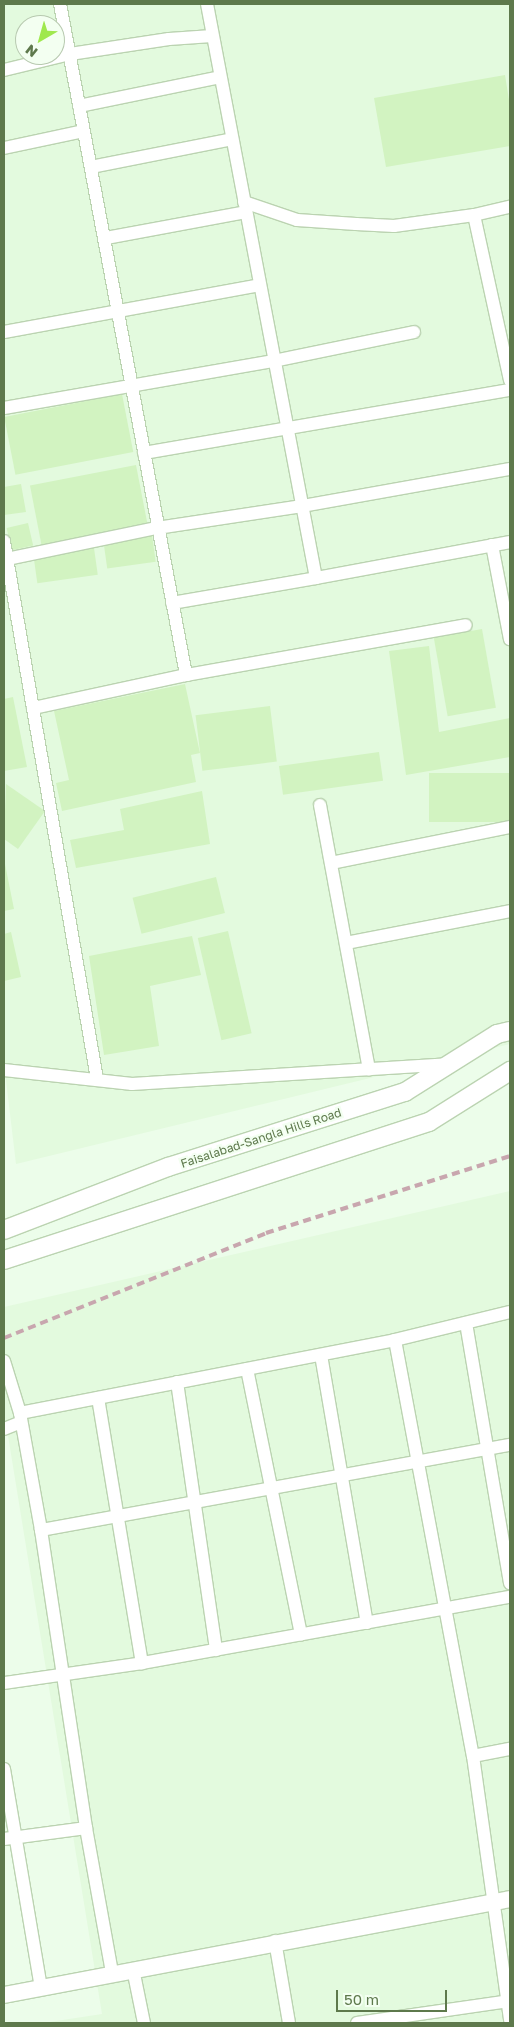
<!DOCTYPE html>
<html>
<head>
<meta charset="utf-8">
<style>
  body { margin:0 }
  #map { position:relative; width:514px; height:2027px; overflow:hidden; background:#ecfdea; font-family:"Golos Text",sans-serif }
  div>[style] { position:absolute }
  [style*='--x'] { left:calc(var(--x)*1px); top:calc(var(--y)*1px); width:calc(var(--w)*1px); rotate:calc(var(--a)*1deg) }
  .residential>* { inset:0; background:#e3fade }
  .building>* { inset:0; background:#d2f3c1; transform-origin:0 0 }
  .roads { filter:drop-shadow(1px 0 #bbd3b1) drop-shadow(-1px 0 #bbd3b1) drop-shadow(0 1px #bbd3b1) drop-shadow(0 -1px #bbd3b1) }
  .minor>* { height:12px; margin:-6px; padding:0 6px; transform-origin:6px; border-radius:6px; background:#fff }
  .tertiary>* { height:16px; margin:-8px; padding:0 8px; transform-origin:8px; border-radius:8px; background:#fff }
  .secondary>* { height:18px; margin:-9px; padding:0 9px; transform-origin:9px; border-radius:9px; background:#fff }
  .rail>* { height:4px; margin-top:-2px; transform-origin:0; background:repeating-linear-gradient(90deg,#c8a6ae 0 8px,transparent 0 13px) }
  span { translate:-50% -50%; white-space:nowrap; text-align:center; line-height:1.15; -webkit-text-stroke:4.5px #f3fff1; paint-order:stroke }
  .street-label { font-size:12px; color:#5e794c }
  .frame { position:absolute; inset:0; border:5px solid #5e794c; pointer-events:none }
  .north { position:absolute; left:15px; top:15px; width:50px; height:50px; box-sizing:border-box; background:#f3fff1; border:1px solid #b7c9af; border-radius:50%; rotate:218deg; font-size:14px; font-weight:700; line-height:20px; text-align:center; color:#5e794c }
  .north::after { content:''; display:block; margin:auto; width:18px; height:22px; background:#9fe84e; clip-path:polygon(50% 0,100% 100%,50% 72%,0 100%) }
  .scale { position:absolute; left:336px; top:1990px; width:111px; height:22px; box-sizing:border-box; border:2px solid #5e794c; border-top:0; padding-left:6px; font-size:15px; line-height:18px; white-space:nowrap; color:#5e794c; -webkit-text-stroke:4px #f3fff1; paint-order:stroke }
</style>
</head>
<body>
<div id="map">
  <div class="residential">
    <div style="clip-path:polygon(evenodd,4px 4px,510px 4px,510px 1044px,16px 1164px,4px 1064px,4px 4px,25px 25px,55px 25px,55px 55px,25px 55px,25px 25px)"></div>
    <div style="clip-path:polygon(510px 1191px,510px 2023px,43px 2023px,102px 2014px,4px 1411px,4px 1307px)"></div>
  </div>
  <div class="building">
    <div style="clip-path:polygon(505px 75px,510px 106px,510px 146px,386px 167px,374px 98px)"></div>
    <div style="left:122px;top:394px;width:59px;height:120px;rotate:79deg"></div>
    <div style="left:136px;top:465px;width:61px;height:108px;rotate:79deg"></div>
    <div style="clip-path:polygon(21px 484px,26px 512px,4px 515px,4px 487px)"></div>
    <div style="left:28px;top:523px;width:23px;height:22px;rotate:77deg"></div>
    <div style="left:152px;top:535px;width:27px;height:49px;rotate:82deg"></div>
    <div style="left:94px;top:548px;width:27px;height:61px;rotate:82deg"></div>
    <div style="left:482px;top:629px;width:80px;height:49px;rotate:80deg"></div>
    <div style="clip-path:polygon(429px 646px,439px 732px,510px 718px,510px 757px,406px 775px,389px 651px)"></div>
    <div style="clip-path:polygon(185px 684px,200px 753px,191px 755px,196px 782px,62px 811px,56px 783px,69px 780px,54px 711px)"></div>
    <div style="clip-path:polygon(13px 697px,27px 767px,4px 771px,4px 699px)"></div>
    <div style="left:270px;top:706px;width:56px;height:75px;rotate:83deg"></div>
    <div style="left:379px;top:752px;width:29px;height:101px;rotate:82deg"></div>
    <div style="left:510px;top:773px;width:49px;height:81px;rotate:90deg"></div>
    <div style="clip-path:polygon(6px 784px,45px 811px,18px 849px,4px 839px)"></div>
    <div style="clip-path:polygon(202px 791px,210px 844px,76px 868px,70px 840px,124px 830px,120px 809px)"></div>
    <div style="clip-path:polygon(5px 864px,14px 909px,4px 911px,4px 865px)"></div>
    <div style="left:216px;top:877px;width:37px;height:86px;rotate:76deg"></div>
    <div style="left:228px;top:931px;width:105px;height:31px;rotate:77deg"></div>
    <div style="clip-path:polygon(11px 932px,21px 977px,4px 981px,4px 934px)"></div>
    <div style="clip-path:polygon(192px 936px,201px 975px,150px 986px,159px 1046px,104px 1055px,89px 956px)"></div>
  </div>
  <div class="roads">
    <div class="minor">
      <div style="--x:60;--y:4;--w:683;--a:79.36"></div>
      <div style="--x:186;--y:675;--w:284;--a:-10.1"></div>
      <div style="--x:207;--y:4;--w:584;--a:79.25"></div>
      <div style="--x:316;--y:578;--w:197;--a:-10.5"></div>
      <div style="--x:4;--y:70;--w:68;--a:-13.6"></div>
      <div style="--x:70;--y:54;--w:100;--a:-8.6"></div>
      <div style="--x:169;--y:39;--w:43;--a:-4"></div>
      <div style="--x:79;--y:106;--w:144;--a:-11.6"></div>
      <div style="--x:4;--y:148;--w:81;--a:-12.1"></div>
      <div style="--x:91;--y:167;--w:144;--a:-11.2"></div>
      <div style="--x:244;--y:202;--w:56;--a:18.8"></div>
      <div style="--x:297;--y:220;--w:59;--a:3.9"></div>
      <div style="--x:356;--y:224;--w:38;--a:3"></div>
      <div style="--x:394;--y:226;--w:81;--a:-7.8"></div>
      <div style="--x:474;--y:215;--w:169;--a:77.7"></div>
      <div style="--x:474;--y:215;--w:37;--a:-13"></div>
      <div style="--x:106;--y:238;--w:142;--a:-10.5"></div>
      <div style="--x:4;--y:332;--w:260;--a:-10.4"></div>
      <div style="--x:4;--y:408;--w:274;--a:-9.9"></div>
      <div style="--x:274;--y:361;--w:143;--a:-11.7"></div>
      <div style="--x:144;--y:453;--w:371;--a:-9.8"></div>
      <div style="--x:4;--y:541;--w:546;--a:80.19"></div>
      <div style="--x:492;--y:545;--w:96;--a:79.2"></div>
      <div style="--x:7;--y:559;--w:153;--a:-11.7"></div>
      <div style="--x:157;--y:528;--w:147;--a:-8.6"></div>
      <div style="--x:302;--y:506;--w:211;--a:-10.1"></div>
      <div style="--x:172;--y:603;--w:146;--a:-9.8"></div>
      <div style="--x:33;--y:708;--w:157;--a:-12.2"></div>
      <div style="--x:320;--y:805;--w:269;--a:79.5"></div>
      <div style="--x:331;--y:863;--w:183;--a:-11.4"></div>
      <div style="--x:346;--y:943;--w:167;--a:-11"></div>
      <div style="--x:4;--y:1070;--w:129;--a:6.2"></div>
      <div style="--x:132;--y:1084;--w:316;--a:-3.6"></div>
      <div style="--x:466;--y:1323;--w:264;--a:80.4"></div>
      <div style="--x:395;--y:1340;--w:423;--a:79.4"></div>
      <div style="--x:473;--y:1756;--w:267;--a:82"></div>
      <div style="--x:321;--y:1355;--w:272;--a:80.3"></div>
      <div style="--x:4;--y:1361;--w:54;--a:72.9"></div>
      <div style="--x:20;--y:1413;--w:119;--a:79.8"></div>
      <div style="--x:41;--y:1530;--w:301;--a:81.4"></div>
      <div style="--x:86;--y:1828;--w:147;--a:79.8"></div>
      <div style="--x:247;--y:1369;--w:271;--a:78.5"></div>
      <div style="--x:177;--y:1382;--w:271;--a:81.7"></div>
      <div style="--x:98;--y:1398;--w:269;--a:80.6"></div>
      <div style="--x:20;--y:1413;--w:382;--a:-11"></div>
      <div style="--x:395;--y:1340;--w:118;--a:-13.7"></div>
      <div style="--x:4;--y:1429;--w:18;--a:-22"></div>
      <div style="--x:41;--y:1530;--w:477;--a:-10.3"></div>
      <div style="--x:4;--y:1683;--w:139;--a:-8.2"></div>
      <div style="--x:142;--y:1663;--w:374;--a:-10.2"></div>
      <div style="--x:473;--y:1756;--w:38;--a:-11"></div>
      <div style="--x:4;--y:1769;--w:222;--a:80.4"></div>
      <div style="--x:4;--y:1839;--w:83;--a:-7.6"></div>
      <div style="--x:275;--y:1941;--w:83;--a:80.3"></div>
      <div style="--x:133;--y:1969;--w:55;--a:78.5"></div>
      <div style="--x:357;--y:2023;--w:155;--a:-8.2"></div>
    </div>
    <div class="tertiary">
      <div style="--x:4;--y:1995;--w:515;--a:-10.74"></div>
    </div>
    <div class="secondary">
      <div style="--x:4;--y:1230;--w:176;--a:-21"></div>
      <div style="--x:168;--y:1167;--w:249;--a:-17.6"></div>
      <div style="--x:405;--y:1092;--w:109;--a:-32.2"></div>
      <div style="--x:497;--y:1034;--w:13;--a:-13"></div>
      <div style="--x:4;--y:1260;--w:447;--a:-18"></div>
      <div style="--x:429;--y:1122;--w:96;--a:-32.2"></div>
    </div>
  </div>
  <div class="rail">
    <div style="--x:4;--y:1338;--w:282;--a:-21.8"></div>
    <div style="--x:266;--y:1233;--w:256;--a:-17.5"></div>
  </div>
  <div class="street-label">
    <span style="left:261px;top:1138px;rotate:-18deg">Faisalabad-Sangla Hills Road</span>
  </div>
  <div class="frame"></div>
  <div class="north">N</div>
  <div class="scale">50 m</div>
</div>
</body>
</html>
